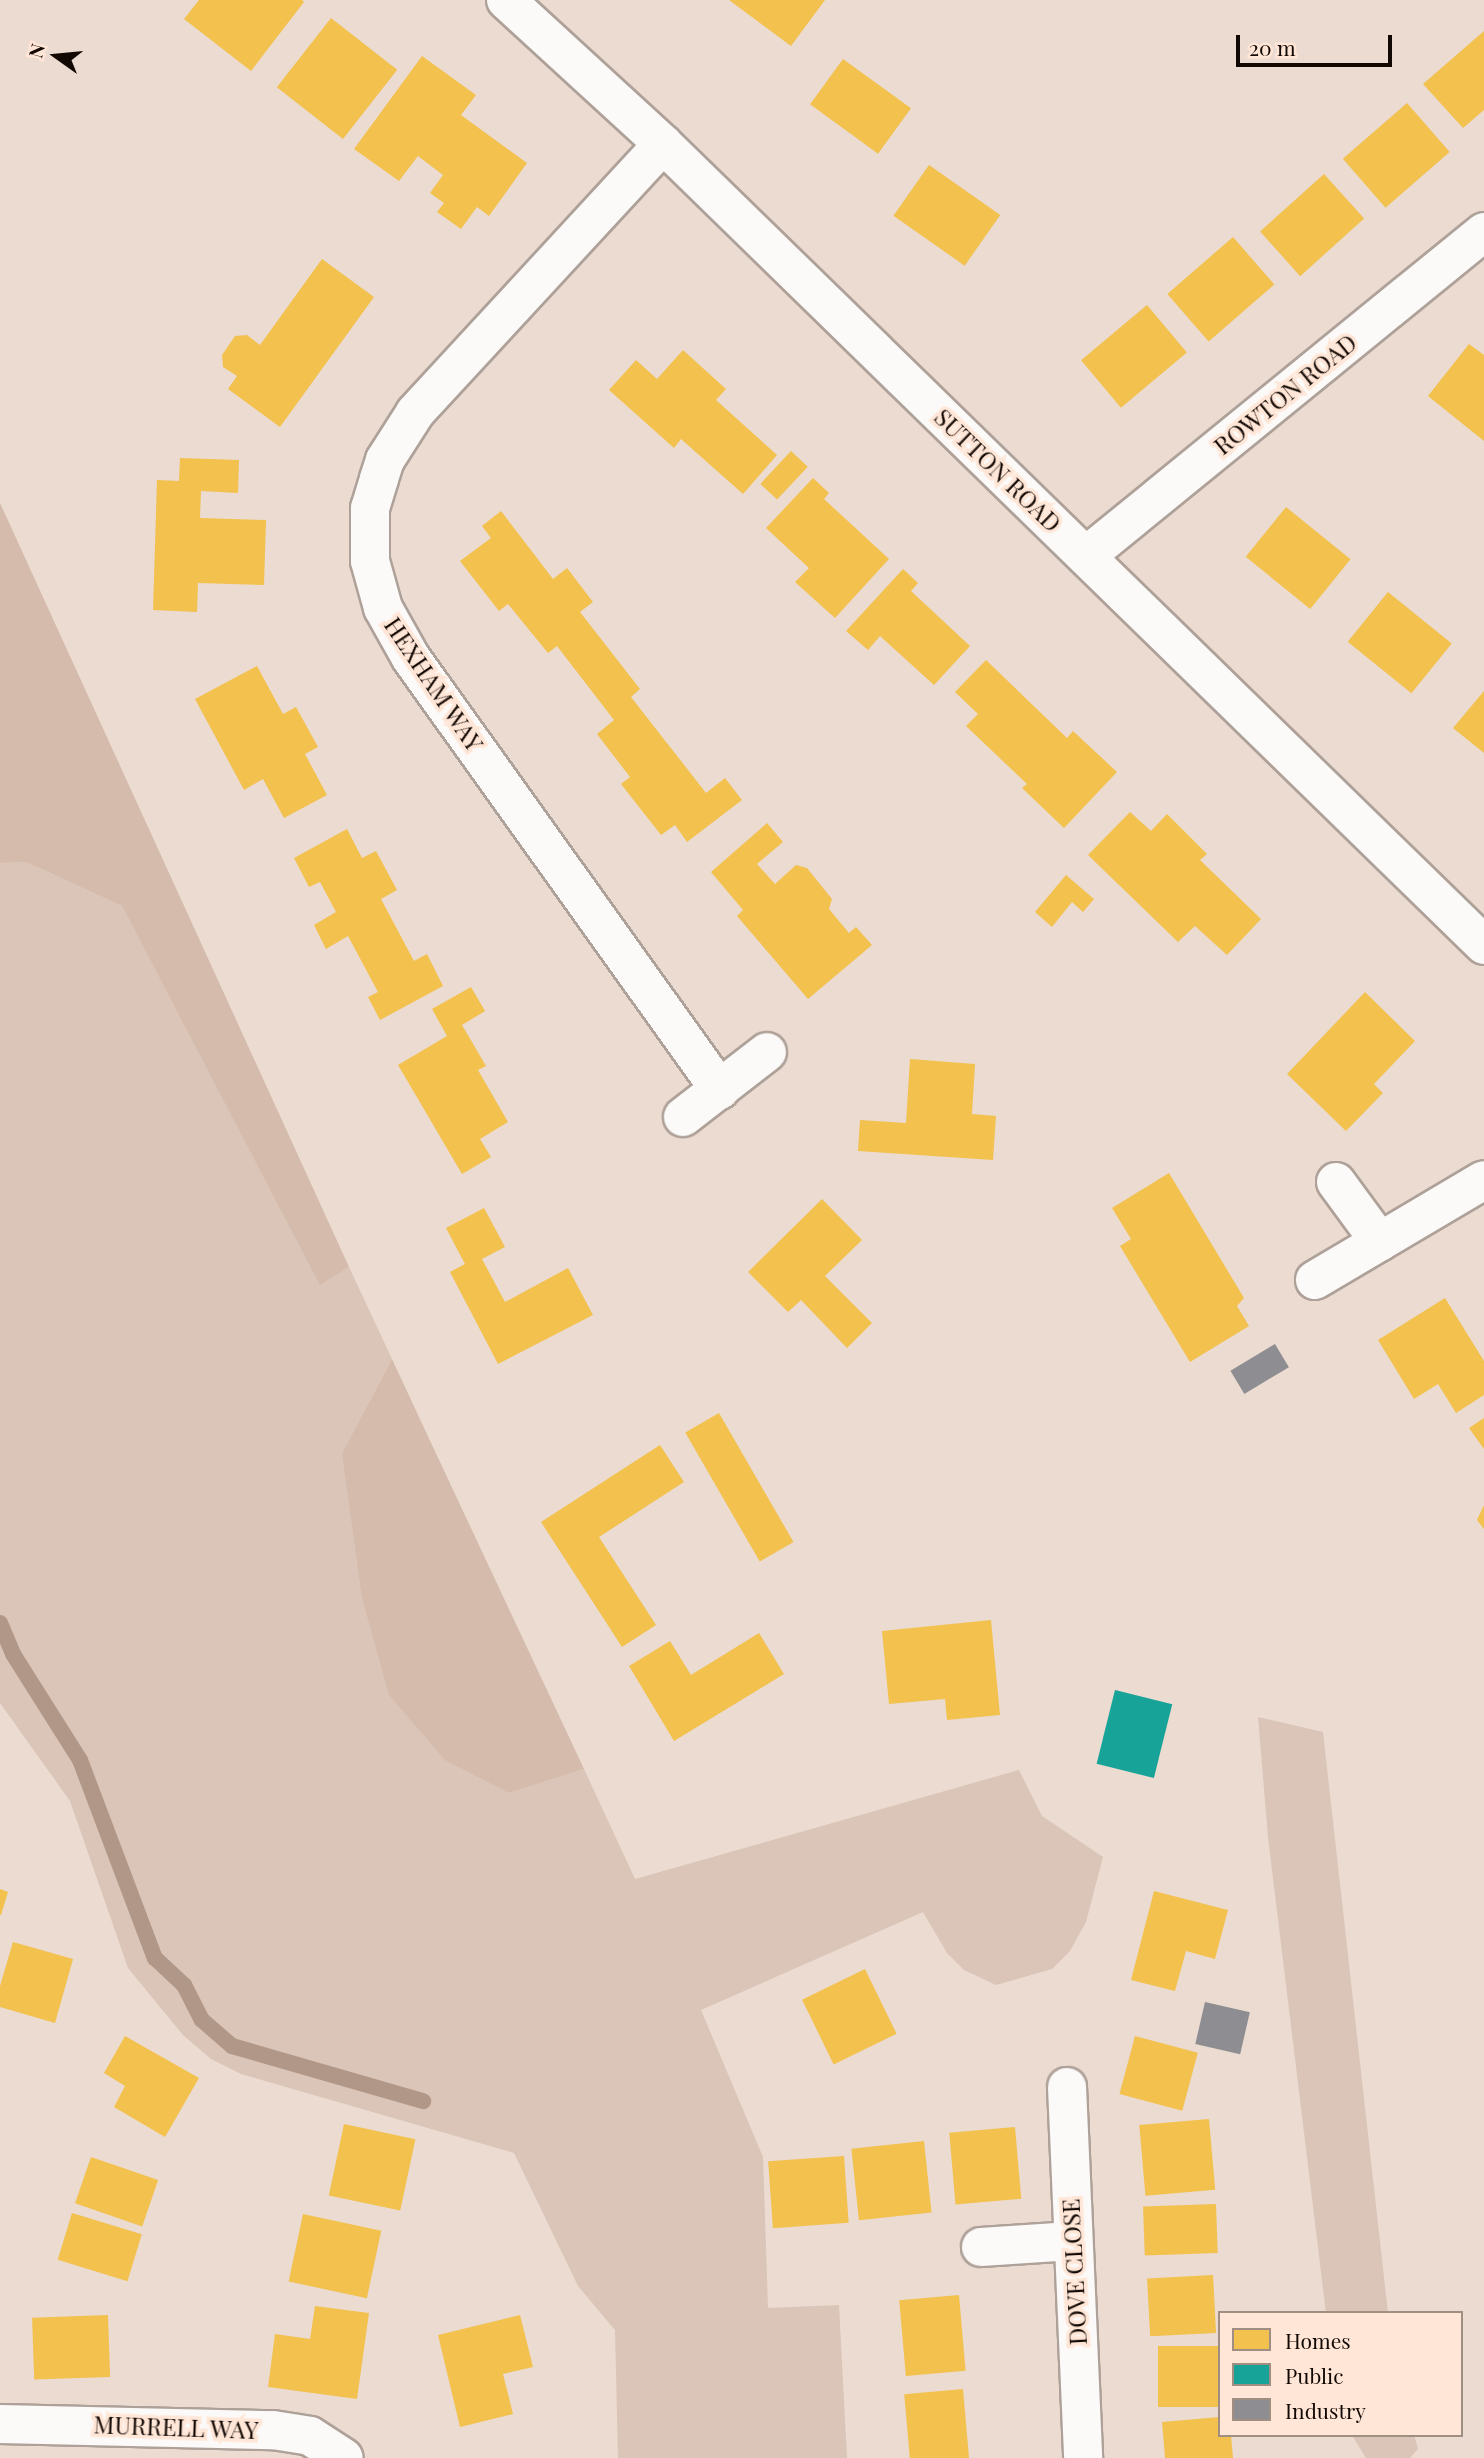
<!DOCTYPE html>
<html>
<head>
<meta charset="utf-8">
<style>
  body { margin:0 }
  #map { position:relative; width:1484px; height:2458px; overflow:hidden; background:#ebdbd0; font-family:"Playfair Display",serif }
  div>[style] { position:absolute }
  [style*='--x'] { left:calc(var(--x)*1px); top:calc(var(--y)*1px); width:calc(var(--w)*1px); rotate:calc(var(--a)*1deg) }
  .green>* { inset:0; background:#dac5b8 }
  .forest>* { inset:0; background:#d4bbab }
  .homes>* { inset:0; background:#f2c14e; transform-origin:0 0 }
  .public>* { inset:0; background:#17a398; transform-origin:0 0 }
  .industry>* { inset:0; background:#8d8d92; transform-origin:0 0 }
  .stream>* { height:16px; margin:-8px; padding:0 8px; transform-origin:8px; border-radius:8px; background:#b19787 }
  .roads { filter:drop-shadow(2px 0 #aea199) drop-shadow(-2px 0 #aea199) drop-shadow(0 2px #aea199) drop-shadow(0 -2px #aea199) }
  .street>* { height:38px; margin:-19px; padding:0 19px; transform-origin:19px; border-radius:19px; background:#fcfaf8 }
  .secondary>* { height:38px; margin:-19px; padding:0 19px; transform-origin:19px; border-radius:19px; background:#fcfaf8 }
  span { translate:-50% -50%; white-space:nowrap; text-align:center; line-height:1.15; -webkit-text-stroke:7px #ffe6d7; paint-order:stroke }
  .street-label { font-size:24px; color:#130904 }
  .legend { position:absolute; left:1218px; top:2311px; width:245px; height:126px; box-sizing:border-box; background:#ffe6d7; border:2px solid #a18e83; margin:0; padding:9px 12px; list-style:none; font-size:21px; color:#130904 }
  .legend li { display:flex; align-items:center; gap:14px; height:35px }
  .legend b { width:35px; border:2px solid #a18e83 }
  .north { position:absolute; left:21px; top:21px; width:70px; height:70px; -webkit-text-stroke:5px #ffe6d7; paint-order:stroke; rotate:285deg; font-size:19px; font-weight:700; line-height:28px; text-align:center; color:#130904 }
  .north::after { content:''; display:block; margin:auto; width:24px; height:32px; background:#130904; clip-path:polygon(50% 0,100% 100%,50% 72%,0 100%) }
  .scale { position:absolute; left:1236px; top:35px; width:156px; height:32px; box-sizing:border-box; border:4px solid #130904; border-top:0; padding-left:9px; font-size:21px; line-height:24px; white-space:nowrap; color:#130904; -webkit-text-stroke:5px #ffe6d7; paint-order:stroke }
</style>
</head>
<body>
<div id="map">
  <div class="green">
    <div style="clip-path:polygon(26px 862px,122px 906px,321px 1284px,349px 1267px,392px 1359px,342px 1453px,509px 1793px,584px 1769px,635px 1879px,1019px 1770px,1042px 1816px,1103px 1857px,1086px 1922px,1070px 1951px,1052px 1969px,996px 1985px,964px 1970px,947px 1953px,923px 1912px,701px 2010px,763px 2157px,768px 2308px,839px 2305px,847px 2458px,618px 2458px,615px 2330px,578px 2286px,514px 2153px,241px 2074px,211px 2059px,183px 2035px,128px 1968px,70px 1801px,0 1703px,0 863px)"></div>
    <div style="clip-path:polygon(1258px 1717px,1323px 1732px,1388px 2313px,1326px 2313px,1268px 1837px)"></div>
    <div style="clip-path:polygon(1352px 2435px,1414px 2435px,1418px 2449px,1410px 2458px,1366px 2458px)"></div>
  </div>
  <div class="forest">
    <div style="clip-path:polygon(0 503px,349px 1267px,320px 1285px,122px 906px,26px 862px,0 863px)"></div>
    <div style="clip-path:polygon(392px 1359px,425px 1430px,584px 1769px,509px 1793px,445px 1760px,389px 1695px,362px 1598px,342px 1453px)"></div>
  </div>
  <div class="homes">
    <div style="clip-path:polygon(199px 0,302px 0,304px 2px,251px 71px,184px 19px)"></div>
    <div style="clip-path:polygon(729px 0,825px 0,791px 46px)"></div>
    <div style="left:331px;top:18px;width:84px;height:88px;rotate:38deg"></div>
    <div style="clip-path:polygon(1484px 31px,1484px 110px,1463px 128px,1423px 84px)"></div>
    <div style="clip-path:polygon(422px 56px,476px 95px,461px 115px,527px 163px,489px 216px,477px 207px,461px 229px,437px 212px,444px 203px,430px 193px,443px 175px,418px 156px,399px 181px,354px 149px)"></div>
    <div style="left:843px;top:59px;width:84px;height:56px;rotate:36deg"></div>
    <div style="left:1407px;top:103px;width:65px;height:85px;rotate:49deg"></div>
    <div style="left:929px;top:165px;width:87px;height:62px;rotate:35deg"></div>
    <div style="left:1324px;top:174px;width:60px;height:86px;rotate:48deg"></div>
    <div style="left:1233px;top:237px;width:63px;height:87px;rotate:49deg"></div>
    <div style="clip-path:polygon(322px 259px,374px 297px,280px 427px,228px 389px,237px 376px,223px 367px,222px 355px,235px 336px,247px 335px,260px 345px)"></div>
    <div style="left:1147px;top:305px;width:62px;height:86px;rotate:50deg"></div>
    <div style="clip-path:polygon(1469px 344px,1484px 355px,1484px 441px,1428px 396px)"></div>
    <div style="clip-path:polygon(683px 350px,726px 389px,716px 400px,777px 455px,743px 494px,681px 439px,674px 448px,609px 390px,636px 360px,657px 379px)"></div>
    <div style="left:791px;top:451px;width:23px;height:45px;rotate:43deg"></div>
    <div style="clip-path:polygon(180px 458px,239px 460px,238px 493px,201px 491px,200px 518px,266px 520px,264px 585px,198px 583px,197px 612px,153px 610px,157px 480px,179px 481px)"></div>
    <div style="clip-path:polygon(813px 478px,829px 493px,824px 499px,889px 559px,835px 618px,795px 582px,809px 568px,766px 528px)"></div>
    <div style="left:1286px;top:507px;width:83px;height:64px;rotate:39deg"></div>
    <div style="clip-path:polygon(501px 511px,553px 579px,567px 568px,593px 602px,580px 612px,640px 689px,631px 697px,706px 793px,725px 778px,742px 800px,687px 842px,675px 825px,661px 835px,621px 784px,630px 777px,597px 734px,614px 720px,557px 646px,548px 653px,508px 604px,499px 611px,460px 561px,491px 538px,482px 526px)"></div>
    <div style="clip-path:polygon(903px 569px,918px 583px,911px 591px,970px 646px,934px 685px,880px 636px,868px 650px,846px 631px)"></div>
    <div style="left:1388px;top:592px;width:82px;height:64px;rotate:39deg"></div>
    <div style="clip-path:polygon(986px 660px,1067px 738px,1073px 731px,1117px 772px,1064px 828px,1022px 788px,1027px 784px,966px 726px,978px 714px,955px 692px)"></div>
    <div style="clip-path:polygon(257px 666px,283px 714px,296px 707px,318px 747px,305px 754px,327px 795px,284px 818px,263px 779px,244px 790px,195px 699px)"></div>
    <div style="clip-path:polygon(1484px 691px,1484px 753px,1453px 728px)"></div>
    <div style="clip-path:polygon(1130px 812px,1151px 831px,1167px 814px,1207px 854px,1200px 860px,1261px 919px,1227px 955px,1195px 926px,1178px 942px,1088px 855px)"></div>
    <div style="clip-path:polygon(767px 823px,783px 842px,757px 864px,775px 884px,796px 865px,807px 868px,832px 899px,829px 909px,849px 933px,856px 927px,872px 945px,808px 999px,737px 916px,743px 910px,711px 872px)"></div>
    <div style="clip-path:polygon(347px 829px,362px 858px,376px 851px,397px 890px,381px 899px,414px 961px,427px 954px,443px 986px,380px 1020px,368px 997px,378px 992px,348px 936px,326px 949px,314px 925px,336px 912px,320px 882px,309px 887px,294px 858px)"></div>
    <div style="clip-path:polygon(1066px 875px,1094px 899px,1083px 912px,1072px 902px,1052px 927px,1035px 912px)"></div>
    <div style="clip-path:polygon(471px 987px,485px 1011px,462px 1025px,486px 1066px,478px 1070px,508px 1122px,480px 1139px,491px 1157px,462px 1174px,398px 1065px,447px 1036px,432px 1009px)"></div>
    <div style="clip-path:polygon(1365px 992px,1415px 1041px,1374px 1084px,1383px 1093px,1346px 1131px,1287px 1074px)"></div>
    <div style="clip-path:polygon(910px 1059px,975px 1064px,972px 1114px,996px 1116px,993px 1160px,858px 1151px,860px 1120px,906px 1123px)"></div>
    <div style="clip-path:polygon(1169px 1173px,1244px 1298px,1237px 1306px,1249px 1326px,1190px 1362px,1120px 1246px,1131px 1239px,1112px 1208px)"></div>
    <div style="clip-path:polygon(822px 1199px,862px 1240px,825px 1276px,872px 1323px,847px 1348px,801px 1300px,788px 1312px,748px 1272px)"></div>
    <div style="clip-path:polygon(484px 1208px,505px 1247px,482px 1259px,505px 1302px,568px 1268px,593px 1315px,498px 1364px,450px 1272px,465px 1264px,446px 1228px)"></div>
    <div style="clip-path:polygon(1445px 1298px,1484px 1361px,1484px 1395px,1456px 1413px,1438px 1384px,1414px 1399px,1378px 1340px)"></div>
    <div style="left:719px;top:1413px;width:149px;height:39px;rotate:60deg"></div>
    <div style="clip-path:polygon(1484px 1418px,1484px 1449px,1469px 1428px)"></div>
    <div style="clip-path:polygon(660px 1445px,684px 1482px,599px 1537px,656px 1625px,622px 1647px,541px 1522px)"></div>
    <div style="clip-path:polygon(1484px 1505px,1484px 1529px,1477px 1520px)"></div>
    <div style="clip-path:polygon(991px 1620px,1000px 1715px,947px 1720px,945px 1699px,889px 1704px,882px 1631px)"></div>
    <div style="clip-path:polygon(759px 1633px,784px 1674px,674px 1741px,629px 1666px,670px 1641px,691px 1675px)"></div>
    <div style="clip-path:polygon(0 1889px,8px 1892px,1px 1915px,0 1915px)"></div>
    <div style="clip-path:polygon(1154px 1891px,1228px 1910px,1215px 1959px,1186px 1951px,1175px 1991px,1131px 1980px)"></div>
    <div style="clip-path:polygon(13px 1942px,73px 1959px,55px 2023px,0 2007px,0 1986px)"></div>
    <div style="left:865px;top:1969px;width:72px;height:70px;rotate:64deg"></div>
    <div style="clip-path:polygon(125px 2036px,199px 2078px,165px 2137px,114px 2107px,125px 2086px,104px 2073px)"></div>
    <div style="left:1135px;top:2036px;width:65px;height:60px;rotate:15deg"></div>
    <div style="left:1209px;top:2119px;width:71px;height:70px;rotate:85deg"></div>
    <div style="left:344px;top:2124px;width:73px;height:73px;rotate:12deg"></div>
    <div style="left:1015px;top:2127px;width:72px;height:66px;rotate:85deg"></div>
    <div style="left:924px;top:2141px;width:72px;height:73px;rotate:84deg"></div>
    <div style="left:844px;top:2156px;width:67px;height:76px;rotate:86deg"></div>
    <div style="left:91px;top:2157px;width:71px;height:49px;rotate:19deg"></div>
    <div style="left:1216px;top:2204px;width:49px;height:73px;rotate:88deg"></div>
    <div style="left:72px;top:2213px;width:73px;height:49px;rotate:17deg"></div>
    <div style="left:303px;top:2214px;width:80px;height:69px;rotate:12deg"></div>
    <div style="left:1213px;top:2275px;width:58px;height:66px;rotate:87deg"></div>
    <div style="left:959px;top:2295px;width:76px;height:60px;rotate:85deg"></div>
    <div style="clip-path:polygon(315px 2306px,369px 2313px,357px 2399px,268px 2387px,275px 2334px,310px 2339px)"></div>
    <div style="left:108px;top:2315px;width:62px;height:76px;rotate:88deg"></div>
    <div style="clip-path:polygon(520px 2315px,533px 2367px,503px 2374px,513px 2414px,460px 2427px,438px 2335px)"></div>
    <div style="left:1220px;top:2346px;width:61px;height:62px;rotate:90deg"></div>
    <div style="left:963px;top:2389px;width:69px;height:59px;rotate:85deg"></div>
    <div style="clip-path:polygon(1220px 2417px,1220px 2435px,1231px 2435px,1233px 2458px,1165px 2458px,1162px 2422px)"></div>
  </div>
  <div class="public">
    <div style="left:1115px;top:1690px;width:59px;height:76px;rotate:14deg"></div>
  </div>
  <div class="industry">
    <div style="left:1275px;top:1344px;width:27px;height:52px;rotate:59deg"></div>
    <div style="left:1205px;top:2002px;width:46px;height:43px;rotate:13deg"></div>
  </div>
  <div class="stream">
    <div style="--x:0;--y:1623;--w:34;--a:67"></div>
    <div style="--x:13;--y:1654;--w:125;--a:57.7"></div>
    <div style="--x:80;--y:1760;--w:212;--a:69.3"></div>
    <div style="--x:155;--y:1958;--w:40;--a:43"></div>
    <div style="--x:184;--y:1985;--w:39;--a:63"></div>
    <div style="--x:202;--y:2020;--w:40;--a:41"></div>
    <div style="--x:232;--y:2046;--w:199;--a:16.1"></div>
  </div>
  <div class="roads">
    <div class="street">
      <div style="--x:663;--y:144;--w:366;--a:132.7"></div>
      <div style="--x:415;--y:413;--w:56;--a:122.6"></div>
      <div style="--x:385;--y:460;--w:20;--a:108"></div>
      <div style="--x:379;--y:479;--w:30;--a:107"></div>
      <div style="--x:370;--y:508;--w:53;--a:90"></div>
      <div style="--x:370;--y:561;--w:49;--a:74.5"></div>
      <div style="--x:383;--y:608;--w:57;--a:60.8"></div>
      <div style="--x:411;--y:658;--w:531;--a:54.42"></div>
      <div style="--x:1086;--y:556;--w:513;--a:-39.15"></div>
      <div style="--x:683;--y:1117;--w:106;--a:-37.7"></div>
      <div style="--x:1336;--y:1182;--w:74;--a:53.7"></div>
      <div style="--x:1315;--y:1280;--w:196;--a:-30.6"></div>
      <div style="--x:1067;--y:2087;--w:371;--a:87.5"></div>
      <div style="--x:981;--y:2247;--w:91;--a:-3.8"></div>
      <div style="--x:0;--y:2424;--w:273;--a:1.3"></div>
      <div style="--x:273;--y:2430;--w:37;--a:9"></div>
      <div style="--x:310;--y:2436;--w:40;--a:32.9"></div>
    </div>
    <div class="secondary">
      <div style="--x:506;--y:0;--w:213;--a:42.5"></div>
      <div style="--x:663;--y:144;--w:1147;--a:44.29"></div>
    </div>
  </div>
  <div class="street-label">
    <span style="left:1285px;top:394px;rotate:-39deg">ROWTON ROAD</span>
    <span style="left:998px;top:470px;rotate:44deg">SUTTON ROAD</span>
    <span style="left:434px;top:684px;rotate:56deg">HEXHAM WAY</span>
    <span style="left:1074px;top:2272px;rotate:-93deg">DOVE CLOSE</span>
    <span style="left:176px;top:2427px;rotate:2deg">MURRELL WAY</span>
  </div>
  <ul class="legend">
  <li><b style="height:19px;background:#f2c14e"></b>Homes</li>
  <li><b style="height:19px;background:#17a398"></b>Public</li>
  <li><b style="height:19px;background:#8d8d92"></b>Industry</li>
  </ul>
  <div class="north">N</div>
  <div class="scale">20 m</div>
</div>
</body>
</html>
